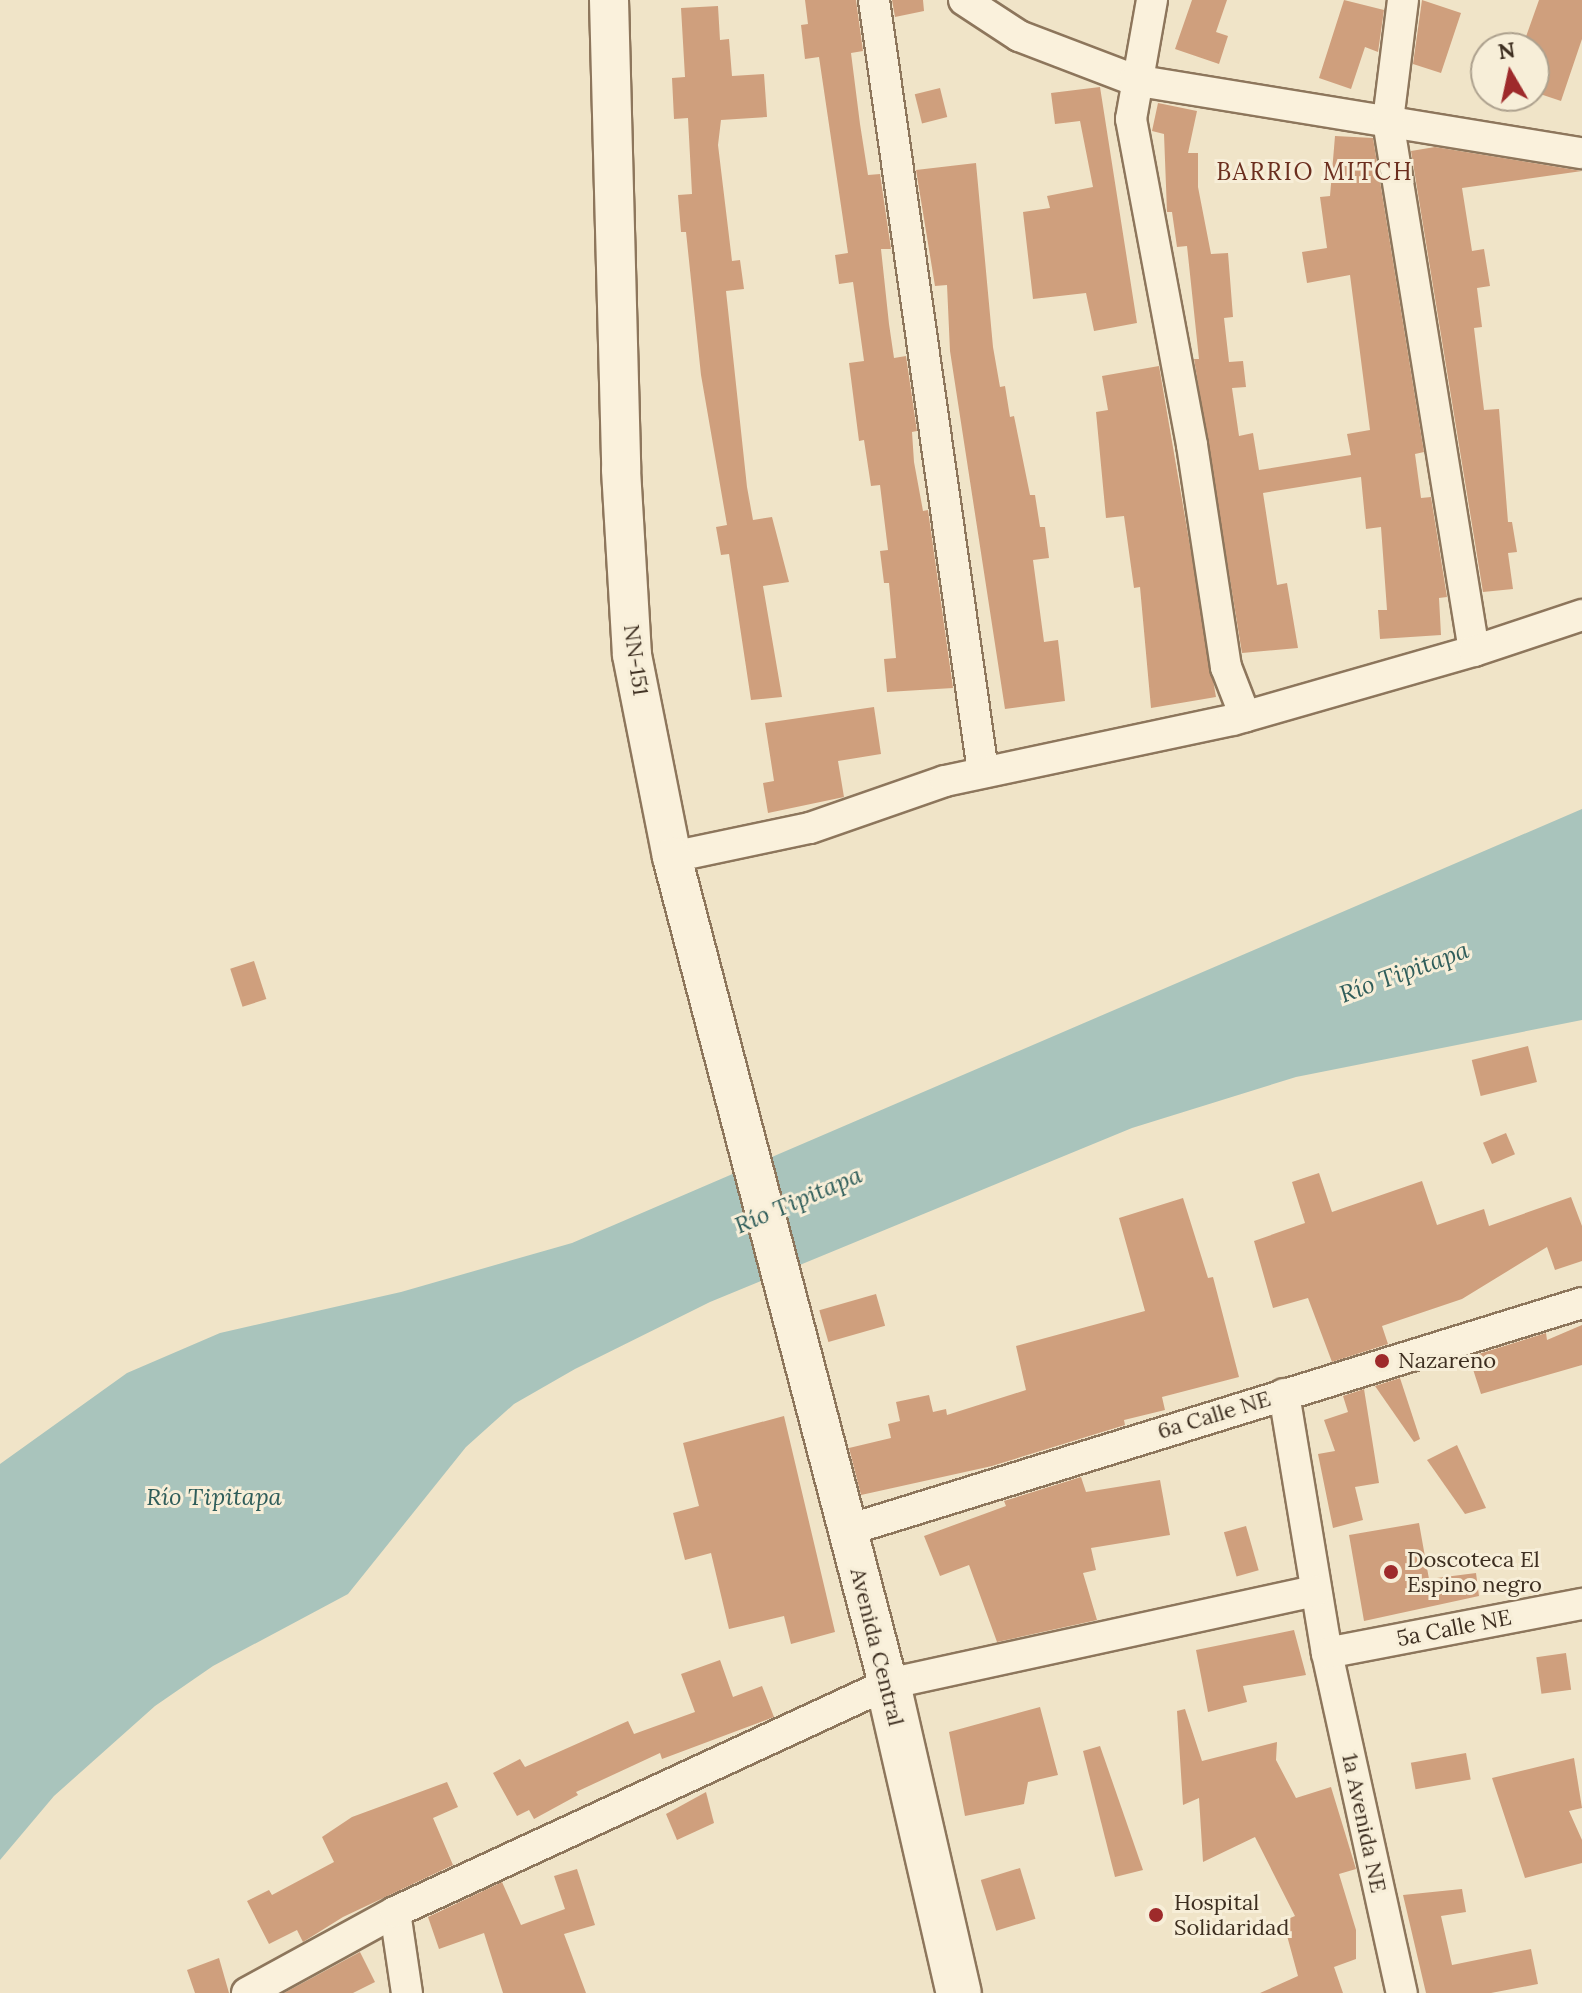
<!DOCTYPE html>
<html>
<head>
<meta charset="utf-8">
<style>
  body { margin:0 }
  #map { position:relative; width:1582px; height:1993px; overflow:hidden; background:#f0e4c8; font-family:Lora,serif }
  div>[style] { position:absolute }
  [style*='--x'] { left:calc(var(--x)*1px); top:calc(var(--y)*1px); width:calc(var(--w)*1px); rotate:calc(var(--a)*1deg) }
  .water>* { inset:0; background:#a9c4bc }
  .building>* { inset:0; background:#cf9f7d; transform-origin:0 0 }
  .roads { filter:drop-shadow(2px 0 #8d765c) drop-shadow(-2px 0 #8d765c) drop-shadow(0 2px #8d765c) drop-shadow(0 -2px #8d765c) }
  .minor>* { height:30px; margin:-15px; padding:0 15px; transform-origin:15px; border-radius:15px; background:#faf1dc }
  .tertiary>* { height:38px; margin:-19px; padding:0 19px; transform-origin:19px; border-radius:19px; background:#faf1dc }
  .secondary>* { height:44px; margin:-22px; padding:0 22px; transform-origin:22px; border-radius:22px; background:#faf1dc }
  .dots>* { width:22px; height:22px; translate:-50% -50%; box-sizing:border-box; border:4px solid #f7eed8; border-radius:50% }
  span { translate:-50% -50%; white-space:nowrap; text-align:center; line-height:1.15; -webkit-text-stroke:6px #f7eed8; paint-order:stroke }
  .street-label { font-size:22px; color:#3d2e20 }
  .poi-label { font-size:22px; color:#3d2e20 }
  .left { translate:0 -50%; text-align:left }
  .neighbourhood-label { font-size:24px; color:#6b2e1e; letter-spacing:2px }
  .water-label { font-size:24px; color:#2f5d5a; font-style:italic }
  .north { position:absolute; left:1470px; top:32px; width:80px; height:80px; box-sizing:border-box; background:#f7eed8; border:2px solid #ada18e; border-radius:50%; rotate:351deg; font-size:22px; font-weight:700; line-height:32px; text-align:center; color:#3d2e20 }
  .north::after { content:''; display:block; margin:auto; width:28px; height:36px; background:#9e2a2b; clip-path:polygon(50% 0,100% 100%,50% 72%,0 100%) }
</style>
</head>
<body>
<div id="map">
  <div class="water">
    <div style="clip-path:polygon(1582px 809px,1582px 1020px,1296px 1077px,1132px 1128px,710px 1302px,575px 1369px,514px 1404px,466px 1447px,348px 1594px,213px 1666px,155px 1706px,54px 1796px,0 1860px,0 1464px,127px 1373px,220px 1333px,401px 1292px,572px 1243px)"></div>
  </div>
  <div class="building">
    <div style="clip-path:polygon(805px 0,856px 0,863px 51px,851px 53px,860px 124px,868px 175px,880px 174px,891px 249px,881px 249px,889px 324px,894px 358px,906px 356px,917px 431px,912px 432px,914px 462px,923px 511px,928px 510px,953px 688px,887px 692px,884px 659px,896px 658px,889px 583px,884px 583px,880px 551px,888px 550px,880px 485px,871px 486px,864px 440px,859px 441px,849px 363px,864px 361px,853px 282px,839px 284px,835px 255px,848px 253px,819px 57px,805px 59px,801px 25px,808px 24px)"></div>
    <div style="clip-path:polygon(892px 0,923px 0,924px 11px,895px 17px)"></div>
    <div style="clip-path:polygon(1192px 0,1227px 0,1216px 32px,1228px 36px,1219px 64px,1175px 49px)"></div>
    <div style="clip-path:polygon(1344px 0,1384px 10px,1378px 52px,1365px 47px,1351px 89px,1319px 78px)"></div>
    <div style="clip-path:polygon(1422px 0,1461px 13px,1441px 73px,1413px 64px)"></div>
    <div style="clip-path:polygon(1539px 0,1582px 0,1582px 39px,1561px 101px,1534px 92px,1534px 48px,1522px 48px)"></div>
    <div style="clip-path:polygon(718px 6px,720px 40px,729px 39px,732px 76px,764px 74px,767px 117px,721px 120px,718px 145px,732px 261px,740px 260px,744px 289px,726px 291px,747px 487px,753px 520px,772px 517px,789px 582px,763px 586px,782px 697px,751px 700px,729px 554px,721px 555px,716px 527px,727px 525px,701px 375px,686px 232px,681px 232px,678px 195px,692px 194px,688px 118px,674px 119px,672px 78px,685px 77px,681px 8px)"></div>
    <div style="clip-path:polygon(1100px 87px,1137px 323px,1094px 331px,1086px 293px,1033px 299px,1023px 212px,1050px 208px,1047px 196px,1093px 187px,1080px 121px,1055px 124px,1051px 93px)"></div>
    <div style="left:940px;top:88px;width:30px;height:26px;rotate:76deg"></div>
    <div style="clip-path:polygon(1158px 103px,1197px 111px,1188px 153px,1198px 153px,1198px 187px,1211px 254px,1228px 253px,1233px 317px,1224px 318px,1229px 362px,1243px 361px,1246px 387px,1232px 388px,1239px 436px,1253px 433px,1259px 470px,1351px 455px,1347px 434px,1370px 430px,1350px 275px,1307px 283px,1302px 252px,1327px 248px,1320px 197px,1330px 196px,1335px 136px,1373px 138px,1424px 452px,1415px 454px,1421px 498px,1431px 497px,1447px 597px,1439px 598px,1441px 635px,1380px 639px,1378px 610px,1387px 610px,1381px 527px,1366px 529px,1361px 477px,1263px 493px,1277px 585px,1287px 583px,1298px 648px,1242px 653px,1194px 359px,1199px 359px,1187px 246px,1177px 247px,1172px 212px,1167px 212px,1164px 134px,1152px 131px)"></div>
    <div style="clip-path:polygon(1435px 147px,1582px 171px,1462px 188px,1472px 251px,1484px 249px,1490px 286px,1477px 288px,1482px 327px,1474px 328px,1484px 410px,1499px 409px,1508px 522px,1512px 522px,1517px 552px,1508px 553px,1513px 589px,1483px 592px,1411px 151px)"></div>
    <div style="clip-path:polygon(976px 163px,993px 347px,1000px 387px,1005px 386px,1010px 417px,1014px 416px,1030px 495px,1035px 495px,1040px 527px,1045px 527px,1049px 558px,1033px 560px,1044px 642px,1058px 640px,1065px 701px,1005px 709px,950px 351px,947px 285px,935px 286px,916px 170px)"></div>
    <div style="clip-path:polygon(1159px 366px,1216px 697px,1151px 708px,1140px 587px,1134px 588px,1124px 516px,1106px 518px,1096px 412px,1108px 410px,1102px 376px)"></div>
    <div style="clip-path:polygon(874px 707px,881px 754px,838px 761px,844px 797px,768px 813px,763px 783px,774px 781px,765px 723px)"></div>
    <div style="left:254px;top:961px;width:40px;height:25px;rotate:72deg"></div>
    <div style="left:1528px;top:1046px;width:37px;height:58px;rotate:76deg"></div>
    <div style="left:1506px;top:1133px;width:23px;height:25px;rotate:67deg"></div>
    <div style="clip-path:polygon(1319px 1173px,1332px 1212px,1422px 1181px,1437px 1225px,1484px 1209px,1489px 1226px,1571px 1197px,1582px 1226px,1582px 1261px,1555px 1270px,1547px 1247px,1462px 1299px,1382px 1326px,1388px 1344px,1332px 1362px,1308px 1298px,1273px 1308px,1254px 1241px,1305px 1223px,1292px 1182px)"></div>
    <div style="clip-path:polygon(1183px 1198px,1208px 1278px,1213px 1277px,1239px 1377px,1162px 1397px,1165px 1410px,1124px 1420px,1125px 1425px,992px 1466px,861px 1495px,849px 1448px,891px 1438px,888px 1424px,900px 1421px,896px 1402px,929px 1395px,933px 1412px,946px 1409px,947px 1415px,1026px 1390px,1016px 1346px,1145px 1311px,1119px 1218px)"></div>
    <div style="left:876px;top:1294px;width:33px;height:59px;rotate:74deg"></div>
    <div style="clip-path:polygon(1582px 1325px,1582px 1365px,1481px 1394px,1469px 1357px,1546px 1333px,1547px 1340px)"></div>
    <div style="clip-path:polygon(1400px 1378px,1420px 1439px,1414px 1442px,1375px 1386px)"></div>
    <div style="clip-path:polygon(1364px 1389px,1379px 1483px,1355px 1487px,1363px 1520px,1333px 1528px,1318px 1454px,1335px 1451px,1324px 1420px,1348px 1412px,1343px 1396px)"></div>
    <div style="clip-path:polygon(784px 1416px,835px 1632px,791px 1644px,784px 1616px,729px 1629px,711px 1553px,685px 1560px,673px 1513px,699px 1506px,683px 1443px)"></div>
    <div style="clip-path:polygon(1457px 1445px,1486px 1508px,1465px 1514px,1427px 1460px)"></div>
    <div style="clip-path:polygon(1081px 1477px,1086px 1492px,1160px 1480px,1170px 1535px,1091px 1548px,1096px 1570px,1083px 1573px,1097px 1620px,997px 1642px,969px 1565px,940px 1576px,924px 1536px,1006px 1506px,1004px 1501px)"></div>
    <div style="clip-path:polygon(1419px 1523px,1429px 1579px,1476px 1573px,1479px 1596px,1364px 1621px,1349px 1535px)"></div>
    <div style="left:1246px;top:1526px;width:46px;height:23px;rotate:74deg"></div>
    <div style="clip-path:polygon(1294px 1630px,1306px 1675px,1243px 1686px,1247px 1702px,1208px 1712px,1196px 1650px)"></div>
    <div style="left:1566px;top:1653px;width:37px;height:30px;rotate:82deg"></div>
    <div style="clip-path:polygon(720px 1660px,733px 1697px,762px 1686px,774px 1717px,662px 1759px,660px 1753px,576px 1792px,578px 1795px,534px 1819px,529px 1810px,517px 1816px,493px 1773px,520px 1759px,525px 1767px,628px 1721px,634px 1734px,695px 1712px,681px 1674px)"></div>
    <div style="clip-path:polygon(1040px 1707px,1058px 1775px,1028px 1782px,1024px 1804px,965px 1816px,949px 1732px)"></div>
    <div style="clip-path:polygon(1185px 1709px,1202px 1761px,1277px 1742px,1276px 1760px,1296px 1798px,1331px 1787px,1356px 1869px,1339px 1874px,1356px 1930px,1356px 1959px,1334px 1967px,1343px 1993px,1260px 1993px,1298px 1976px,1283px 1921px,1295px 1916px,1255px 1837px,1203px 1862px,1199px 1798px,1183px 1805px,1177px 1711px)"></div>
    <div style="clip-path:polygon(1100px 1746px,1143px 1870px,1115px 1877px,1083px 1751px)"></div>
    <div style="left:1466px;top:1753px;width:27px;height:56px;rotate:80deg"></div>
    <div style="clip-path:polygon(1574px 1758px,1582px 1808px,1569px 1811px,1582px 1840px,1582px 1863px,1525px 1878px,1492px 1778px)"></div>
    <div style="clip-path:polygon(447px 1782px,458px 1807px,433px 1818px,453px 1865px,343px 1917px,303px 1942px,297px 1930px,269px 1944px,247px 1901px,269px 1890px,272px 1895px,334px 1862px,322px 1837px,352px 1817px)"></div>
    <div style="clip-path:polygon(706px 1792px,714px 1823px,677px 1840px,666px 1814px)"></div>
    <div style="left:1020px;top:1868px;width:53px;height:41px;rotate:73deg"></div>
    <div style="clip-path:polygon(577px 1869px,595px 1925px,564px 1934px,586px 1993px,503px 1993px,484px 1933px,439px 1949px,428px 1917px,502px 1882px,521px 1925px,565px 1909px,554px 1876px)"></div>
    <div style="clip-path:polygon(1462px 1889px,1466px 1912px,1441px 1916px,1452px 1965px,1531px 1949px,1538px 1984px,1491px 1993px,1426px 1993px,1403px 1895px)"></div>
    <div style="clip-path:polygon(360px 1952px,375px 1982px,353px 1993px,284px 1993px)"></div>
    <div style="clip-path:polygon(219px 1958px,229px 1993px,195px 1993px,187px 1970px)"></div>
  </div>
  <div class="roads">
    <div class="minor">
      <div style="--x:874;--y:0;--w:780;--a:81.96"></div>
      <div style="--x:964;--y:0;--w:66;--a:33.2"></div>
      <div style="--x:1019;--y:36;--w:123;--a:20.9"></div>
      <div style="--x:1134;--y:80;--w:454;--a:9.3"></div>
      <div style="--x:1152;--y:0;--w:121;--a:100"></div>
      <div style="--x:1131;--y:119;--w:332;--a:79.4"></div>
      <div style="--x:1192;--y:445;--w:225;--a:81.3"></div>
      <div style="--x:1226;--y:667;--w:53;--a:68.8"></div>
      <div style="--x:1403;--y:0;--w:122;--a:97.1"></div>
      <div style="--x:1388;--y:121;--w:537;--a:80.78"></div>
      <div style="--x:672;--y:857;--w:141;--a:-11.9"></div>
      <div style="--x:810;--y:828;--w:143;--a:-19.2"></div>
      <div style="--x:945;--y:781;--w:294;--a:-12"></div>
      <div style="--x:1233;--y:720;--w:251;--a:-16"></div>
      <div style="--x:1474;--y:651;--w:114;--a:-18.4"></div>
      <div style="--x:1284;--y:1394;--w:263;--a:80.6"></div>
      <div style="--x:1327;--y:1653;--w:348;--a:77.6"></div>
      <div style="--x:848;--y:1530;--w:768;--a:-17.18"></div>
      <div style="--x:1327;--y:1653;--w:260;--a:-10.9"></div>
      <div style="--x:395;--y:1912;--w:82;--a:81.6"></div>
      <div style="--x:247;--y:1993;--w:169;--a:-28.7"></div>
      <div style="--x:395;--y:1912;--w:543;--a:-24.82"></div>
      <div style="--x:888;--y:1684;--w:438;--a:-12.3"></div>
    </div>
    <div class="tertiary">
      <div style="--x:609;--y:0;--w:470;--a:88.5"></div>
      <div style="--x:621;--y:470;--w:185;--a:86.6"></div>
      <div style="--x:632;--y:655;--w:206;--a:78.8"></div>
      <div style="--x:672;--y:857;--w:855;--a:75.36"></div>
    </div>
    <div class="secondary">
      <div style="--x:888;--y:1684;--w:317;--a:77.1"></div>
    </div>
  </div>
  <div class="dots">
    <div style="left:1382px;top:1361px;background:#9e2a2b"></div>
    <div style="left:1391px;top:1572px;background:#9e2a2b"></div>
    <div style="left:1156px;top:1915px;background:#9e2a2b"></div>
  </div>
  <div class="street-label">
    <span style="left:636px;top:660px;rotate:82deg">NN-151</span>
    <span style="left:1214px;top:1415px;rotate:-17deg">6a Calle NE</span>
    <span style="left:1454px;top:1628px;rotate:-11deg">5a Calle NE</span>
    <span style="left:877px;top:1647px;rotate:76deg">Avenida Central</span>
    <span style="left:1364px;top:1823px;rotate:78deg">1a Avenida NE</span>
  </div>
  <div class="poi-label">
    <span class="left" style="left:1398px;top:1361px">Nazareno</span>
    <span class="left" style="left:1407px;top:1572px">Doscoteca El<br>Espino negro</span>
    <span class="left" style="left:1174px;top:1915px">Hospital<br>Solidaridad</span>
  </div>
  <div class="neighbourhood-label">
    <span style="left:1315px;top:172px">BARRIO MITCH</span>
  </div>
  <div class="water-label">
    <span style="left:1404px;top:972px;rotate:-20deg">Río Tipitapa</span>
    <span style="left:798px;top:1200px;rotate:-23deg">Río Tipitapa</span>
    <span style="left:214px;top:1497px">Río Tipitapa</span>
  </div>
  <div class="north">N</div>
</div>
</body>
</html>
